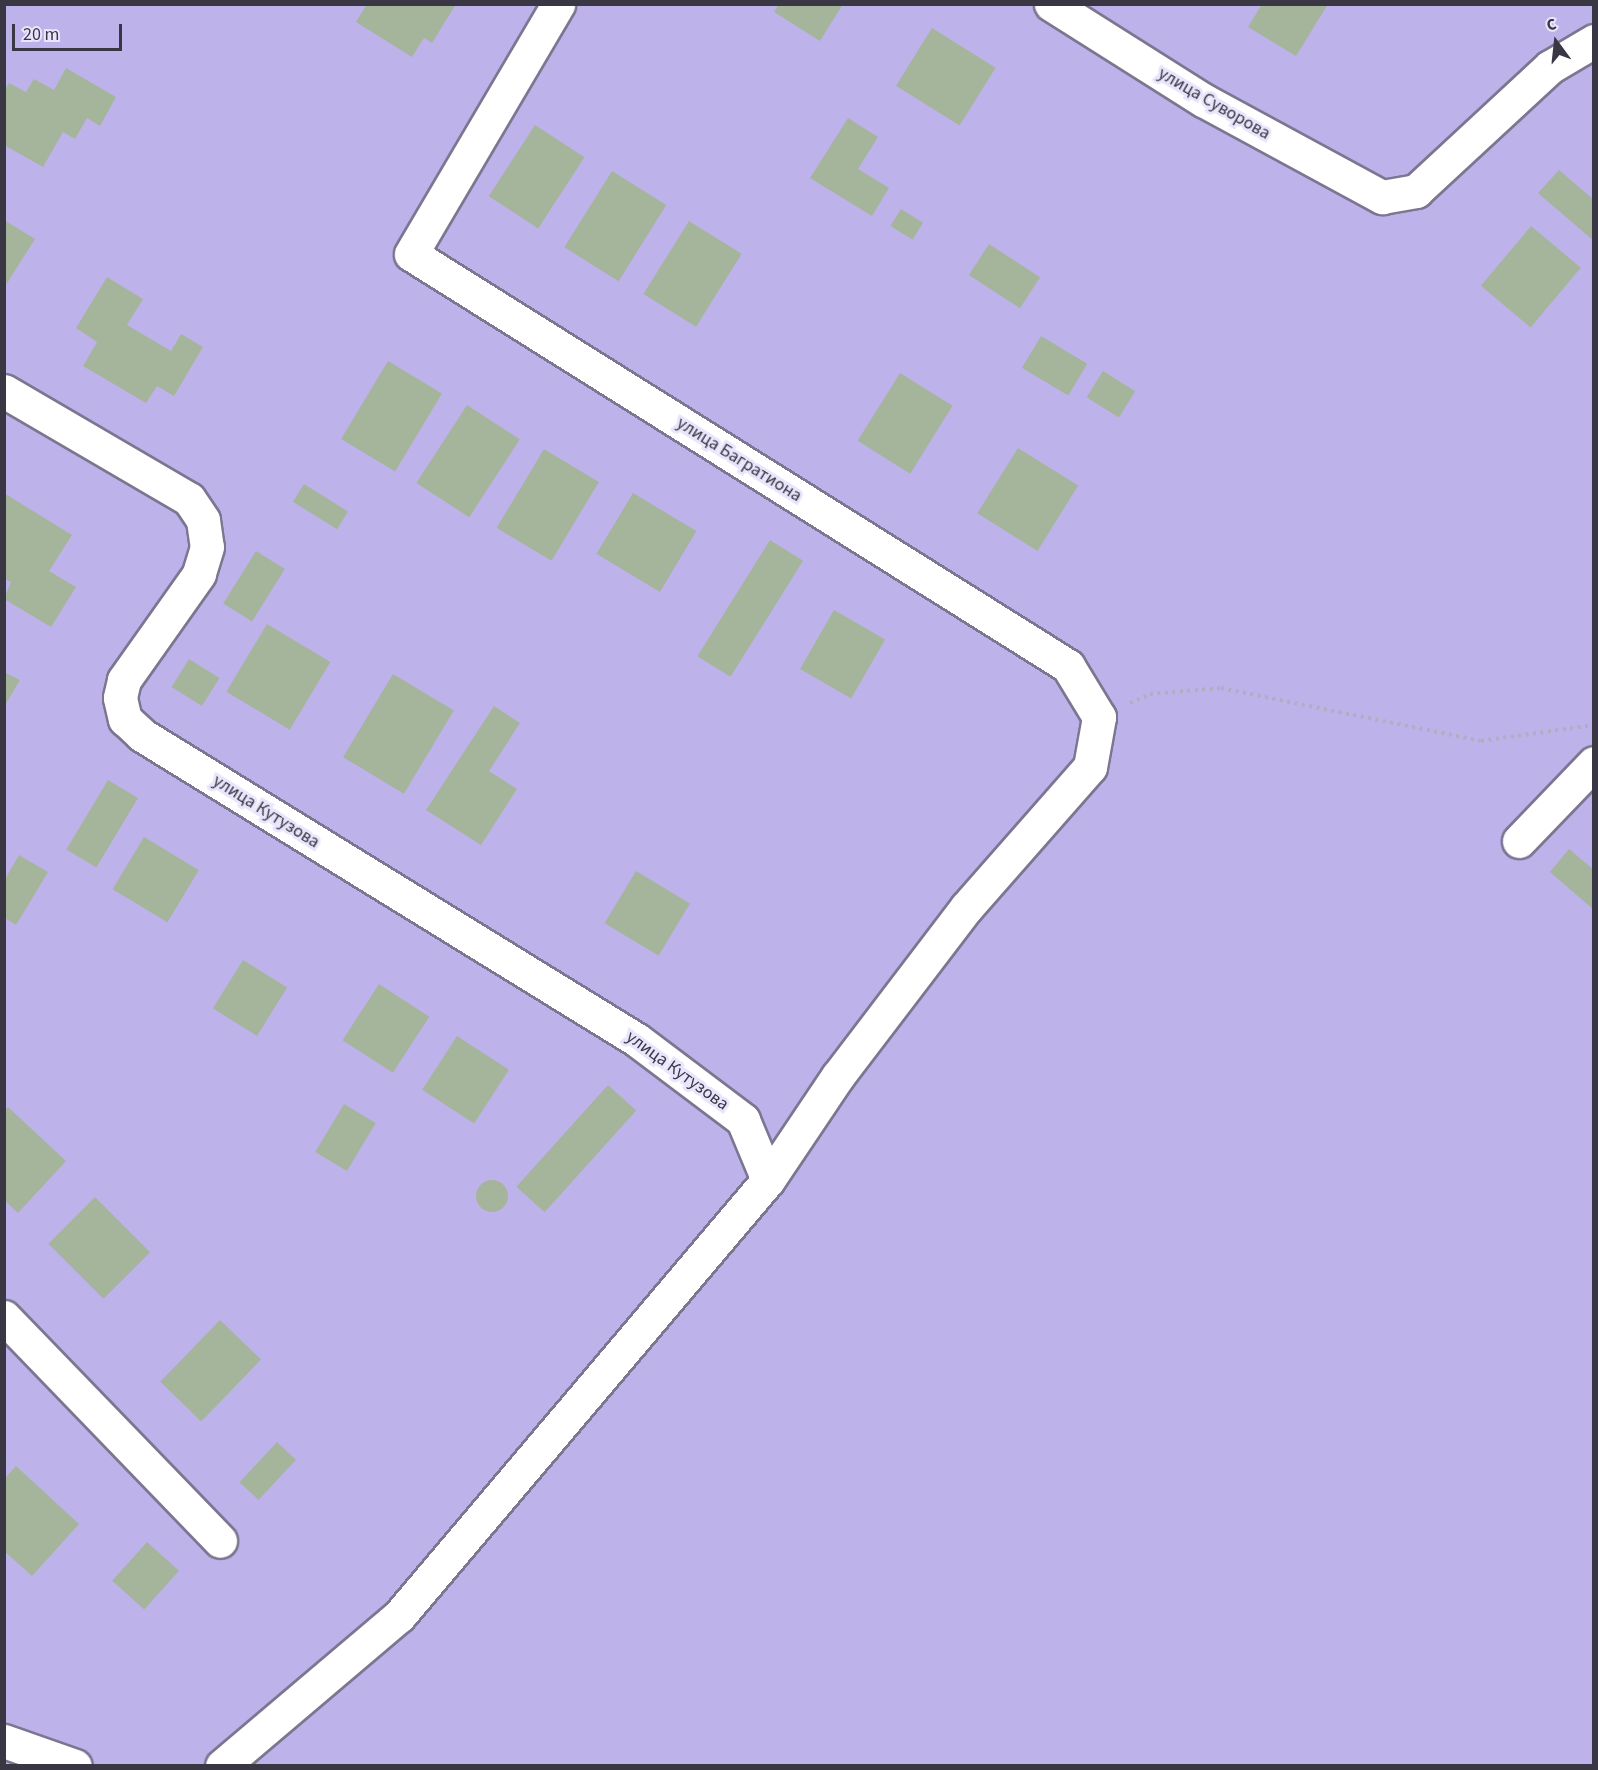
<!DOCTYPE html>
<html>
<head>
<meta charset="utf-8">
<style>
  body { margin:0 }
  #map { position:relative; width:1598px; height:1770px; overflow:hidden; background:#e9e5fc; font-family:"Source Sans 3",sans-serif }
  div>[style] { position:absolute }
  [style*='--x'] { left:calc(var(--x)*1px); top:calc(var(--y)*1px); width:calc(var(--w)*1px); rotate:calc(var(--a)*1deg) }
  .green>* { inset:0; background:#beb2eb; transform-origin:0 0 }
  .building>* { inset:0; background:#a5b59c; transform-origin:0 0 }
  .round { border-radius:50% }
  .path>* { height:4px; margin-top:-2px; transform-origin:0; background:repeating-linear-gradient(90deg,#b2aec2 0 3px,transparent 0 7.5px) }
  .roads { filter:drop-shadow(2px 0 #7c7690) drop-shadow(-2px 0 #7c7690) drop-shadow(0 2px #7c7690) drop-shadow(0 -2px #7c7690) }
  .minor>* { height:33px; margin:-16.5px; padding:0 16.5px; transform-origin:16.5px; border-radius:16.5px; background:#fff }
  span { translate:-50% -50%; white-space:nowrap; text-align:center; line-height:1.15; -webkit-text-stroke:6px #e9e5fc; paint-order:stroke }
  .street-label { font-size:18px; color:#393743 }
  .frame { position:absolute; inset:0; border:6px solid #393743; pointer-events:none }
  .north { position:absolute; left:1526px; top:12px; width:60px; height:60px; -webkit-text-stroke:4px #e9e5fc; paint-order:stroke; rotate:345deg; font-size:16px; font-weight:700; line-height:24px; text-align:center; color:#393743 }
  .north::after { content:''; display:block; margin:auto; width:21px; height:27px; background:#393743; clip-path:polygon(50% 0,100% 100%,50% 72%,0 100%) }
  .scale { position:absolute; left:12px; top:24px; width:110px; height:27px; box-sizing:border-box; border:3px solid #393743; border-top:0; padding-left:8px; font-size:18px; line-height:21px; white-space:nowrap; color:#393743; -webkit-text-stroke:4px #e9e5fc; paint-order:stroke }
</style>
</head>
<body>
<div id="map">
  <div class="green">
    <div style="left:5px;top:5px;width:1588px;height:1760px"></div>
  </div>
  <div class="building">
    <div style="clip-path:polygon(367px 4px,456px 4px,432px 43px,424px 38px,412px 57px,356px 22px)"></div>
    <div style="clip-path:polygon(779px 4px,843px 4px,820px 41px,774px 12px)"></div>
    <div style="clip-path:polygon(1262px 4px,1328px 4px,1296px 56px,1248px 27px)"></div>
    <div style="left:932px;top:28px;width:75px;height:68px;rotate:32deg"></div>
    <div style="clip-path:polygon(66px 68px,116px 97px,100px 126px,87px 118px,75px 139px,63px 132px,43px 167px,4px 145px,4px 91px,9px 83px,26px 92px,34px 79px,54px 90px)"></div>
    <div style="clip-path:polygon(848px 118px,878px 137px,858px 169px,889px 188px,872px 216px,810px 178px)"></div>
    <div style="left:535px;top:125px;width:59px;height:85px;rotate:33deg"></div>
    <div style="clip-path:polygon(1559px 170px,1594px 200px,1594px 241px,1538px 193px)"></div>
    <div style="left:612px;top:171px;width:64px;height:90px;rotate:32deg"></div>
    <div style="left:901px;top:209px;width:26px;height:20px;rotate:32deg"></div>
    <div style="clip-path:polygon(4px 220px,35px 239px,4px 288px)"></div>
    <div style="left:689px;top:221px;width:62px;height:86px;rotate:32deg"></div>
    <div style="left:1531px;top:226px;width:65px;height:78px;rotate:40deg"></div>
    <div style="left:989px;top:244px;width:61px;height:37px;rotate:33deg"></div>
    <div style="clip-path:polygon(107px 277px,143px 299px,127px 325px,171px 351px,181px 334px,203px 347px,174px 396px,157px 386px,146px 403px,83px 366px,97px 342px,76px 328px)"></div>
    <div style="left:1041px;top:336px;width:54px;height:37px;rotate:31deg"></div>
    <div style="left:388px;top:361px;width:63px;height:91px;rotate:31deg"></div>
    <div style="left:1103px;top:371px;width:38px;height:31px;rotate:32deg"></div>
    <div style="left:900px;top:373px;width:62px;height:80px;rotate:32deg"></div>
    <div style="left:467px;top:405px;width:63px;height:93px;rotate:33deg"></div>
    <div style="left:1018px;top:448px;width:71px;height:77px;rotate:32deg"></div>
    <div style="left:544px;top:449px;width:64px;height:92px;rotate:31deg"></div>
    <div style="left:304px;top:484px;width:52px;height:21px;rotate:32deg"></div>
    <div style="clip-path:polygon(4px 493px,72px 535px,49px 571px,76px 587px,51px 627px,4px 599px,11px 582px,4px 579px)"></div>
    <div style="left:633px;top:493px;width:74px;height:71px;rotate:31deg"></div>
    <div style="left:770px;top:540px;width:39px;height:137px;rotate:32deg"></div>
    <div style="left:256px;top:551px;width:34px;height:62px;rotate:32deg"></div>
    <div style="left:834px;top:610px;width:59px;height:68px;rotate:30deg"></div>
    <div style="left:267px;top:624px;width:74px;height:79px;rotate:31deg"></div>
    <div style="left:189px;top:659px;width:36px;height:33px;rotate:32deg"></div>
    <div style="clip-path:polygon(4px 672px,20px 680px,4px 707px)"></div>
    <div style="left:393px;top:674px;width:71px;height:97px;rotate:31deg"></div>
    <div style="clip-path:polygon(494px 706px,520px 723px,489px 771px,517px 789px,481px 845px,426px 810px)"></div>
    <div style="left:108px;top:780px;width:35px;height:81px;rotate:31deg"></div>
    <div style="left:144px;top:837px;width:64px;height:61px;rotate:31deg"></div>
    <div style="clip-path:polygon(1569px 849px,1594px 870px,1594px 910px,1550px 872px)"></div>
    <div style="clip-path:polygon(19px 855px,48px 872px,16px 925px,5px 918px,5px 879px)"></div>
    <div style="left:636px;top:871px;width:63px;height:61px;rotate:31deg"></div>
    <div style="left:243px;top:960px;width:52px;height:57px;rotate:32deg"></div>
    <div style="left:379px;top:984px;width:60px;height:67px;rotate:33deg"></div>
    <div style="left:457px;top:1036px;width:62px;height:64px;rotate:33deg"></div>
    <div style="left:608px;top:1085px;width:38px;height:137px;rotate:42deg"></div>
    <div style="left:344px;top:1104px;width:37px;height:56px;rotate:31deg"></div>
    <div style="clip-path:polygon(8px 1107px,66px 1161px,18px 1213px,4px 1200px,4px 1111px)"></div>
    <div class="round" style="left:476px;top:1180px;width:32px;height:32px"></div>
    <div style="left:95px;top:1197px;width:78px;height:66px;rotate:45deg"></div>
    <div style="left:220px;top:1320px;width:57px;height:86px;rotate:44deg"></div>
    <div style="left:277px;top:1442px;width:26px;height:55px;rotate:43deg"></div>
    <div style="clip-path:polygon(16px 1466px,79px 1524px,32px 1576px,4px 1551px,4px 1479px)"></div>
    <div style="left:147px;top:1542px;width:43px;height:52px;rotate:42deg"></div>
  </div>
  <div class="path">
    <div style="--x:1130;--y:703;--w:22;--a:-24"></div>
    <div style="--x:1150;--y:694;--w:71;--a:-4.8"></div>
    <div style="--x:1221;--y:688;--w:265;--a:11.5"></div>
    <div style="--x:1481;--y:741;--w:114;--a:-8.1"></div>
  </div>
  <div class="roads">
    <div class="minor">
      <div style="--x:1051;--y:4;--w:180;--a:32.3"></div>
      <div style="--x:1203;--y:100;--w:204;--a:28.5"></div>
      <div style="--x:1382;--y:197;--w:35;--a:-10"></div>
      <div style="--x:1416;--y:191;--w:183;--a:-42.8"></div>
      <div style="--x:1550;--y:67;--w:51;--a:-30.6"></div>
      <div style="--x:4;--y:391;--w:214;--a:30.3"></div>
      <div style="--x:189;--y:499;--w:25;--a:56"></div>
      <div style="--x:203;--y:520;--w:27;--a:82"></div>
      <div style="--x:207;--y:547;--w:28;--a:107"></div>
      <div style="--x:199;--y:574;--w:130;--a:125.3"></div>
      <div style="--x:124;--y:680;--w:18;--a:103"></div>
      <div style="--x:120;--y:698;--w:22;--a:77"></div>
      <div style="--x:125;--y:719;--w:23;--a:43"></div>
      <div style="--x:142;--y:735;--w:581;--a:31.64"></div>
      <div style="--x:637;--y:1040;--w:133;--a:37"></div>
      <div style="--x:743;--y:1120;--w:65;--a:67.4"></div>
      <div style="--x:1519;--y:841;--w:108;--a:-46.1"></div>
      <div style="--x:4;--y:1317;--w:311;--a:46"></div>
      <div style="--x:4;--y:1741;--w:75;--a:19.4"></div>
      <div style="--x:222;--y:1766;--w:232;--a:-40.3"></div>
      <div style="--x:399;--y:1616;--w:571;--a:-49.76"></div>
      <div style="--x:768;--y:1180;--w:125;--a:-56.1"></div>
      <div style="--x:838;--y:1076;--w:211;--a:-52.7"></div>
      <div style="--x:966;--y:908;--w:188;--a:-48.7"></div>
      <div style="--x:1090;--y:767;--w:51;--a:-79.8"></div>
      <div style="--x:1099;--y:717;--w:60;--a:-121.3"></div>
      <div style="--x:1068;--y:666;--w:775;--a:-147.91"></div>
      <div style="--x:411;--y:254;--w:290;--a:-59.5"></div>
    </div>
  </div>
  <div class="street-label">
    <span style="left:1214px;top:104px;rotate:30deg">улица Суворова</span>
    <span style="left:739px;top:460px;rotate:32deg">улица Багратиона</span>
    <span style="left:266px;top:812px;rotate:32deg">улица Кутузова</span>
    <span style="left:677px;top:1071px;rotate:36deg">улица Кутузова</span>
  </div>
  <div class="frame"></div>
  <div class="north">С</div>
  <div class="scale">20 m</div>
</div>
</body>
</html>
